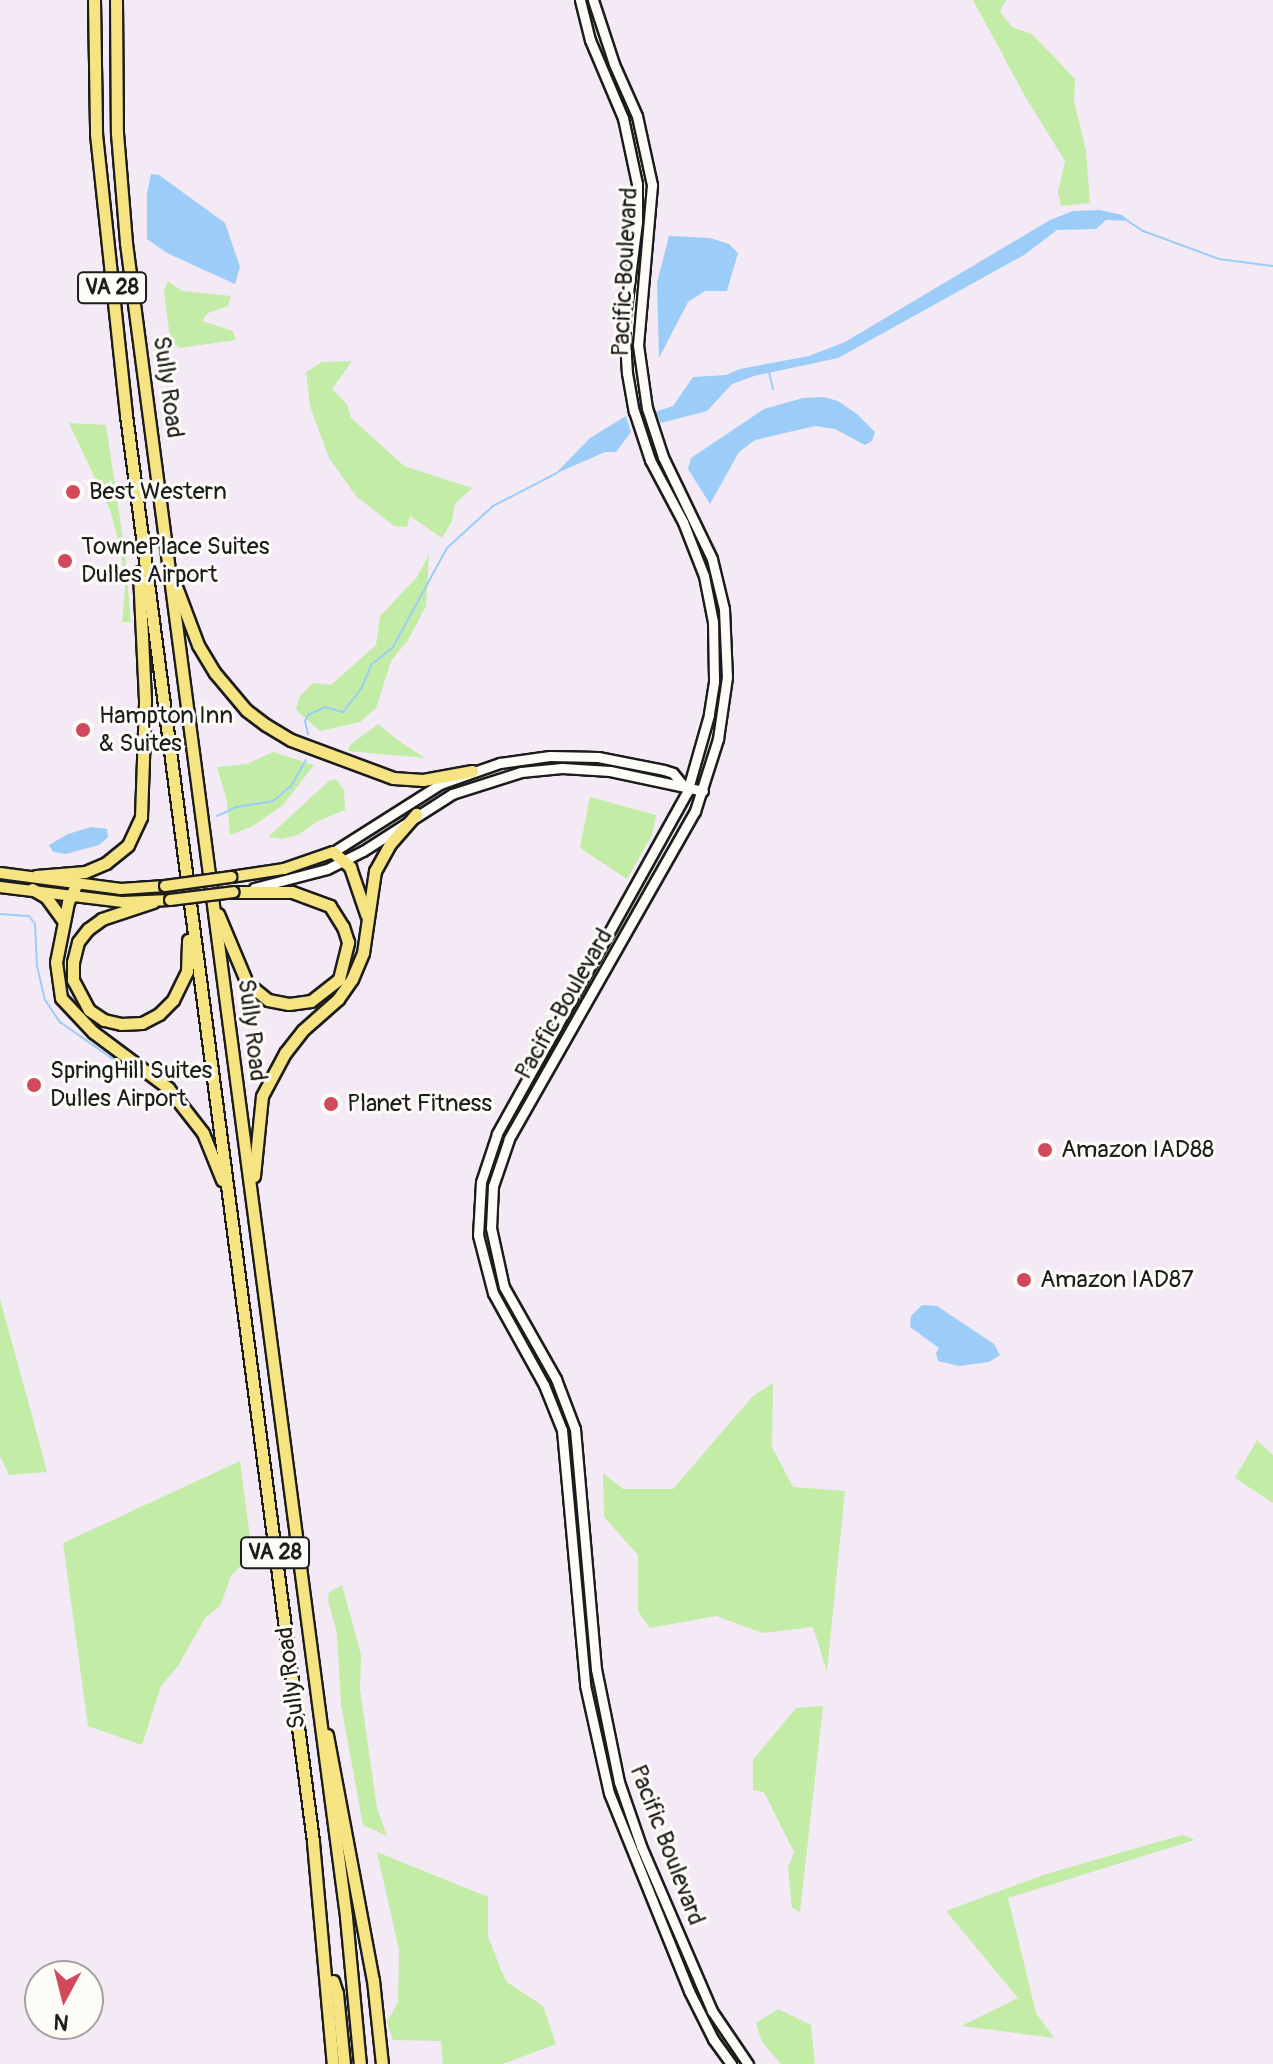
<!DOCTYPE html>
<html>
<head>
<meta charset="utf-8">
<style>
  body { margin:0 }
  #map { position:relative; width:1273px; height:2064px; overflow:hidden; background:#f3eaf5; font-family:Pangolin,sans-serif }
  div>[style] { position:absolute }
  [style*='--x'] { left:calc(var(--x)*1px); top:calc(var(--y)*1px); width:calc(var(--w)*1px); rotate:calc(var(--a)*1deg) }
  .green>* { inset:0; background:#c3eca7 }
  .water>* { inset:0; background:#9cccf8 }
  .stream>* { height:2px; margin:-1px; padding:0 1px; transform-origin:1px; border-radius:1px; background:#9cccf8 }
  .roads { filter:drop-shadow(2px 0 #1c1c1c) drop-shadow(-2px 0 #1c1c1c) drop-shadow(0 2px #1c1c1c) drop-shadow(0 -2px #1c1c1c) }
  .secondary>* { height:9px; margin:-4.5px; padding:0 4.5px; transform-origin:4.5px; border-radius:4.5px; background:#fdfcf7 }
  .primary>* { height:10px; margin:-5px; padding:0 5px; transform-origin:5px; border-radius:5px; background:#f6e381 }
  .highway>* { height:11px; margin:-5.5px; padding:0 5.5px; transform-origin:5.5px; border-radius:5.5px; background:#f6e381 }
  .bridges { filter:drop-shadow(2px 0 #1c1c1c) drop-shadow(-2px 0 #1c1c1c) drop-shadow(0 2px #1c1c1c) drop-shadow(0 -2px #1c1c1c) }
  .primary-bridge>* { height:10px; margin:-5px; padding:0 5px; transform-origin:5px; border-radius:5px; background:#f6e381 }
  .dots>* { width:22px; height:22px; translate:-50% -50%; box-sizing:border-box; border:4px solid #fdfcf7; border-radius:50% }
  span { translate:-50% -50%; white-space:nowrap; text-align:center; line-height:1.15; -webkit-text-stroke:6px #fdfcf7; paint-order:stroke }
  .shield-label span { padding:2px 6px; background:#fdfcf7; border:2px solid; border-radius:6px; -webkit-text-stroke-width:0 }
  .shield-label { font-size:22px; color:#1c1c1c; font-weight:700 }
  .street-label { font-size:24px; color:#1c1c1c }
  .poi-label { font-size:24px; color:#1c1c1c }
  .left { translate:0 -50%; text-align:left }
  .north { position:absolute; left:24px; top:1960px; width:80px; height:80px; box-sizing:border-box; background:#fdfcf7; border:2px solid #a3a29f; border-radius:50%; rotate:187deg; font-size:22px; font-weight:700; line-height:32px; text-align:center; color:#1c1c1c }
  .north::after { content:''; display:block; margin:auto; width:28px; height:36px; background:#d1495b; clip-path:polygon(50% 0,100% 100%,50% 72%,0 100%) }
</style>
</head>
<body>
<div id="map">
  <div class="green">
    <div style="clip-path:polygon(973px 0,1006px 0,1000px 11px,1012px 27px,1032px 34px,1075px 79px,1074px 102px,1086px 151px,1090px 203px,1061px 206px,1058px 192px,1065px 161px,1026px 98px)"></div>
    <div style="clip-path:polygon(168px 281px,182px 291px,231px 296px,228px 306px,208px 313px,202px 321px,233px 331px,236px 340px,179px 348px,170px 338px,164px 291px)"></div>
    <div style="clip-path:polygon(352px 361px,332px 389px,347px 404px,351px 418px,404px 466px,472px 488px,455px 504px,452px 521px,442px 538px,410px 516px,407px 527px,394px 526px,356px 496px,329px 458px,310px 406px,306px 372px,322px 362px)"></div>
    <div style="clip-path:polygon(69px 423px,106px 425px,124px 546px,131px 622px,122px 622px,125px 589px,121px 551px,110px 510px)"></div>
    <div style="clip-path:polygon(429px 554px,426px 606px,408px 640px,391px 661px,376px 708px,360px 722px,320px 731px,296px 710px,300px 696px,313px 683px,331px 685px,376px 645px,380px 616px,417px 577px)"></div>
    <div style="clip-path:polygon(378px 724px,399px 741px,425px 758px,348px 751px,350px 745px)"></div>
    <div style="clip-path:polygon(273px 752px,314px 765px,283px 805px,253px 826px,230px 835px,227px 801px,217px 767px,247px 764px)"></div>
    <div style="clip-path:polygon(330px 780px,337px 780px,344px 790px,345px 810px,318px 821px,300px 834px,283px 839px,268px 837px)"></div>
    <div style="clip-path:polygon(590px 797px,656px 815px,652px 835px,627px 879px,580px 848px)"></div>
    <div style="clip-path:polygon(0 1299px,31px 1412px,47px 1472px,9px 1475px,0 1456px)"></div>
    <div style="clip-path:polygon(773px 1383px,772px 1447px,793px 1487px,845px 1491px,827px 1672px,813px 1627px,763px 1633px,716px 1616px,650px 1628px,638px 1611px,638px 1555px,604px 1517px,603px 1473px,623px 1489px,673px 1489px,753px 1396px)"></div>
    <div style="clip-path:polygon(1257px 1440px,1273px 1455px,1273px 1503px,1235px 1478px)"></div>
    <div style="clip-path:polygon(240px 1461px,252px 1553px,231px 1576px,220px 1606px,205px 1618px,178px 1666px,161px 1686px,142px 1745px,88px 1726px,63px 1543px)"></div>
    <div style="clip-path:polygon(342px 1585px,361px 1655px,360px 1689px,377px 1808px,387px 1836px,363px 1825px,341px 1705px,337px 1634px,328px 1600px,329px 1592px)"></div>
    <div style="clip-path:polygon(823px 1706px,823px 1707px,800px 1912px,792px 1908px,788px 1868px,794px 1852px,764px 1792px,753px 1790px,753px 1760px,796px 1708px)"></div>
    <div style="clip-path:polygon(1182px 1835px,1195px 1840px,1008px 1898px,1036px 2013px,1054px 2038px,961px 2026px,1018px 1998px,946px 1911px,1046px 1874px)"></div>
    <div style="clip-path:polygon(377px 1852px,488px 1897px,488px 1936px,501px 1970px,507px 1982px,543px 2006px,556px 2044px,503px 2064px,443px 2064px,441px 2041px,393px 2040px,387px 2022px,398px 2002px,399px 1950px)"></div>
    <div style="clip-path:polygon(778px 2009px,811px 2025px,815px 2064px,781px 2064px,762px 2042px,756px 2023px)"></div>
  </div>
  <div class="water">
    <div style="clip-path:polygon(151px 174px,159px 175px,225px 223px,240px 267px,235px 284px,167px 253px,147px 239px,147px 194px)"></div>
    <div style="clip-path:polygon(1100px 210px,1122px 215px,1129px 221px,1106px 220px,1096px 229px,1057px 230px,1024px 255px,838px 358px,754px 376px,732px 384px,707px 411px,661px 423px,655px 412px,673px 406px,693px 377px,726px 375px,740px 369px,809px 356px,845px 342px,1050px 220px,1073px 211px)"></div>
    <div style="clip-path:polygon(669px 236px,710px 238px,729px 244px,738px 253px,727px 291px,705px 291px,688px 302px,659px 358px,657px 283px)"></div>
    <div style="clip-path:polygon(824px 397px,838px 401px,857px 414px,875px 432px,872px 441px,865px 445px,835px 429px,815px 426px,755px 440px,739px 452px,710px 504px,688px 469px,691px 458px,764px 409px,803px 398px)"></div>
    <div style="clip-path:polygon(626px 416px,631px 432px,616px 452px,605px 452px,555px 474px,590px 438px)"></div>
    <div style="clip-path:polygon(91px 827px,107px 829px,108px 837px,99px 845px,66px 854px,53px 852px,49px 845px,68px 834px)"></div>
    <div style="clip-path:polygon(922px 1305px,937px 1306px,994px 1344px,1000px 1355px,989px 1362px,959px 1366px,938px 1361px,936px 1353px,939px 1348px,910px 1327px,911px 1316px)"></div>
  </div>
  <div class="stream">
    <div style="--x:1128;--y:221;--w:18;--a:34"></div>
    <div style="--x:1143;--y:231;--w:81;--a:20.2"></div>
    <div style="--x:1219;--y:259;--w:54;--a:7.4"></div>
    <div style="--x:769;--y:372;--w:18;--a:77"></div>
    <div style="--x:308;--y:734;--w:13;--a:-103"></div>
    <div style="--x:305;--y:721;--w:7;--a:-63"></div>
    <div style="--x:308;--y:715;--w:19;--a:-25"></div>
    <div style="--x:325;--y:707;--w:19;--a:16"></div>
    <div style="--x:343;--y:712;--w:29;--a:-52"></div>
    <div style="--x:361;--y:689;--w:26;--a:-67"></div>
    <div style="--x:371;--y:665;--w:28;--a:-39"></div>
    <div style="--x:393;--y:647;--w:113;--a:-61.4"></div>
    <div style="--x:447;--y:548;--w:62;--a:-42.4"></div>
    <div style="--x:493;--y:506;--w:72;--a:-27.3"></div>
    <div style="--x:217;--y:816;--w:21;--a:-25"></div>
    <div style="--x:236;--y:807;--w:37;--a:-9"></div>
    <div style="--x:273;--y:801;--w:23;--a:-40"></div>
    <div style="--x:291;--y:786;--w:30;--a:-60"></div>
    <div style="--x:0;--y:914;--w:28;--a:4"></div>
    <div style="--x:29;--y:916;--w:10;--a:53"></div>
    <div style="--x:35;--y:924;--w:42;--a:87.3"></div>
    <div style="--x:37;--y:966;--w:35;--a:77"></div>
    <div style="--x:45;--y:1000;--w:27;--a:56"></div>
    <div style="--x:60;--y:1022;--w:94;--a:35"></div>
  </div>
  <div class="roads">
    <div class="secondary">
      <div style="--x:580;--y:0;--w:41;--a:76"></div>
      <div style="--x:590;--y:40;--w:85;--a:67.1"></div>
      <div style="--x:623;--y:118;--w:67;--a:78"></div>
      <div style="--x:637;--y:184;--w:38;--a:90"></div>
      <div style="--x:637;--y:222;--w:102;--a:97.3"></div>
      <div style="--x:624;--y:323;--w:50;--a:86.6"></div>
      <div style="--x:627;--y:373;--w:39;--a:80"></div>
      <div style="--x:634;--y:411;--w:52;--a:71.9"></div>
      <div style="--x:650;--y:460;--w:70;--a:62"></div>
      <div style="--x:683;--y:522;--w:58;--a:68.7"></div>
      <div style="--x:704;--y:576;--w:47;--a:78.9"></div>
      <div style="--x:713;--y:622;--w:60;--a:89"></div>
      <div style="--x:714;--y:682;--w:33;--a:99"></div>
      <div style="--x:709;--y:715;--w:80;--a:105.9"></div>
      <div style="--x:687;--y:792;--w:391;--a:119.1"></div>
      <div style="--x:497;--y:1134;--w:51;--a:108.4"></div>
      <div style="--x:481;--y:1182;--w:53;--a:93.2"></div>
      <div style="--x:478;--y:1235;--w:60;--a:75.5"></div>
      <div style="--x:493;--y:1293;--w:105;--a:61"></div>
      <div style="--x:544;--y:1385;--w:48;--a:68.2"></div>
      <div style="--x:562;--y:1430;--w:256;--a:84.8"></div>
      <div style="--x:585;--y:1685;--w:111;--a:77.5"></div>
      <div style="--x:609;--y:1793;--w:214;--a:68"></div>
      <div style="--x:689;--y:1991;--w:54;--a:63.4"></div>
      <div style="--x:713;--y:2039;--w:31;--a:54"></div>
      <div style="--x:593;--y:0;--w:67;--a:71.8"></div>
      <div style="--x:614;--y:64;--w:57;--a:66.1"></div>
      <div style="--x:637;--y:116;--w:71;--a:77.7"></div>
      <div style="--x:652;--y:185;--w:161;--a:95"></div>
      <div style="--x:638;--y:345;--w:64;--a:81.9"></div>
      <div style="--x:647;--y:408;--w:52;--a:71.9"></div>
      <div style="--x:663;--y:457;--w:113;--a:64.3"></div>
      <div style="--x:712;--y:559;--w:51;--a:76.5"></div>
      <div style="--x:724;--y:609;--w:68;--a:87.5"></div>
      <div style="--x:727;--y:677;--w:63;--a:98.3"></div>
      <div style="--x:718;--y:739;--w:76;--a:107.7"></div>
      <div style="--x:695;--y:811;--w:377;--a:119.6"></div>
      <div style="--x:509;--y:1139;--w:50;--a:108.8"></div>
      <div style="--x:493;--y:1186;--w:42;--a:92.7"></div>
      <div style="--x:491;--y:1228;--w:60;--a:77.6"></div>
      <div style="--x:504;--y:1287;--w:106;--a:60.5"></div>
      <div style="--x:556;--y:1379;--w:53;--a:69.2"></div>
      <div style="--x:575;--y:1429;--w:241;--a:85"></div>
      <div style="--x:596;--y:1669;--w:115;--a:78.5"></div>
      <div style="--x:619;--y:1782;--w:68;--a:71"></div>
      <div style="--x:641;--y:1846;--w:180;--a:66.7"></div>
      <div style="--x:712;--y:2011;--w:64;--a:55.8"></div>
      <div style="--x:333;--y:852;--w:127;--a:-32.4"></div>
      <div style="--x:440;--y:784;--w:64;--a:-19.3"></div>
      <div style="--x:500;--y:763;--w:50;--a:-8"></div>
      <div style="--x:550;--y:756;--w:48;--a:1.2"></div>
      <div style="--x:598;--y:757;--w:67;--a:11.1"></div>
      <div style="--x:664;--y:770;--w:9;--a:18"></div>
      <div style="--x:673;--y:773;--w:14;--a:51"></div>
      <div style="--x:254;--y:888;--w:75;--a:-14.6"></div>
      <div style="--x:327;--y:869;--w:40;--a:-26.6"></div>
      <div style="--x:363;--y:851;--w:106;--a:-32.6"></div>
      <div style="--x:452;--y:794;--w:72;--a:-17.7"></div>
      <div style="--x:521;--y:772;--w:41;--a:-5.6"></div>
      <div style="--x:562;--y:768;--w:48;--a:3.6"></div>
      <div style="--x:610;--y:771;--w:95;--a:12.1"></div>
    </div>
    <div class="primary">
      <div style="--x:0;--y:873;--w:122;--a:7.5"></div>
      <div style="--x:121;--y:889;--w:44;--a:-3.9"></div>
      <div style="--x:231;--y:877;--w:54;--a:-8.6"></div>
      <div style="--x:284;--y:869;--w:52;--a:-19.1"></div>
      <div style="--x:0;--y:887;--w:124;--a:7"></div>
      <div style="--x:123;--y:902;--w:47;--a:-2.4"></div>
    </div>
    <div class="highway">
      <div style="--x:94;--y:0;--w:134;--a:89.1"></div>
      <div style="--x:96;--y:134;--w:283;--a:83.9"></div>
      <div style="--x:126;--y:415;--w:1439;--a:82.53"></div>
      <div style="--x:313;--y:1842;--w:223;--a:84.9"></div>
      <div style="--x:116;--y:0;--w:133;--a:89.6"></div>
      <div style="--x:117;--y:133;--w:110;--a:85.3"></div>
      <div style="--x:126;--y:243;--w:1688;--a:82.51"></div>
      <div style="--x:346;--y:1917;--w:148;--a:84.6"></div>
      <div style="--x:177;--y:589;--w:60;--a:69.4"></div>
      <div style="--x:198;--y:645;--w:33;--a:59"></div>
      <div style="--x:215;--y:673;--w:48;--a:50"></div>
      <div style="--x:246;--y:710;--w:25;--a:37"></div>
      <div style="--x:266;--y:725;--w:29;--a:31"></div>
      <div style="--x:291;--y:740;--w:109;--a:20.4"></div>
      <div style="--x:393;--y:778;--w:30;--a:4"></div>
      <div style="--x:423;--y:780;--w:50;--a:-10.4"></div>
      <div style="--x:333;--y:852;--w:23;--a:41"></div>
      <div style="--x:350;--y:867;--w:50;--a:71.2"></div>
      <div style="--x:36;--y:876;--w:49;--a:-4.7"></div>
      <div style="--x:85;--y:872;--w:23;--a:-23"></div>
      <div style="--x:106;--y:863;--w:28;--a:-39"></div>
      <div style="--x:128;--y:845;--w:31;--a:-65"></div>
      <div style="--x:141;--y:817;--w:117;--a:-88"></div>
      <div style="--x:145;--y:700;--w:128;--a:-92.7"></div>
      <div style="--x:77;--y:883;--w:21;--a:115"></div>
      <div style="--x:68;--y:902;--w:61;--a:101.3"></div>
      <div style="--x:56;--y:962;--w:36;--a:82"></div>
      <div style="--x:61;--y:998;--w:47;--a:46.7"></div>
      <div style="--x:93;--y:1032;--w:94;--a:36.7"></div>
      <div style="--x:168;--y:1088;--w:57;--a:52.1"></div>
      <div style="--x:203;--y:1133;--w:51;--a:68"></div>
      <div style="--x:32;--y:889;--w:16;--a:30"></div>
      <div style="--x:46;--y:897;--w:29;--a:54"></div>
      <div style="--x:153;--y:902;--w:54;--a:161.6"></div>
      <div style="--x:102;--y:919;--w:17;--a:144"></div>
      <div style="--x:88;--y:929;--w:16;--a:128"></div>
      <div style="--x:78;--y:942;--w:21;--a:104"></div>
      <div style="--x:73;--y:962;--w:18;--a:90"></div>
      <div style="--x:73;--y:980;--w:34;--a:62"></div>
      <div style="--x:89;--y:1010;--w:18;--a:34"></div>
      <div style="--x:104;--y:1020;--w:17;--a:13"></div>
      <div style="--x:121;--y:1024;--w:21;--a:-3"></div>
      <div style="--x:142;--y:1023;--w:19;--a:-28"></div>
      <div style="--x:159;--y:1014;--w:20;--a:-45"></div>
      <div style="--x:173;--y:1000;--w:32;--a:-64"></div>
      <div style="--x:187;--y:971;--w:31;--a:-88"></div>
      <div style="--x:218;--y:914;--w:75;--a:67.2"></div>
      <div style="--x:247;--y:983;--w:27;--a:39"></div>
      <div style="--x:268;--y:1000;--w:21;--a:11"></div>
      <div style="--x:289;--y:1004;--w:22;--a:-8"></div>
      <div style="--x:311;--y:1001;--w:36;--a:-38"></div>
      <div style="--x:339;--y:979;--w:38;--a:-76"></div>
      <div style="--x:348;--y:942;--w:16;--a:-108"></div>
      <div style="--x:343;--y:927;--w:25;--a:-122"></div>
      <div style="--x:330;--y:906;--w:40;--a:-159.8"></div>
      <div style="--x:292;--y:892;--w:58;--a:180"></div>
      <div style="--x:254;--y:1176;--w:80;--a:-84.3"></div>
      <div style="--x:262;--y:1096;--w:49;--a:-61.9"></div>
      <div style="--x:285;--y:1053;--w:29;--a:-52"></div>
      <div style="--x:303;--y:1030;--w:47;--a:-41.5"></div>
      <div style="--x:338;--y:999;--w:24;--a:-55"></div>
      <div style="--x:352;--y:979;--w:28;--a:-67"></div>
      <div style="--x:363;--y:953;--w:83;--a:-81.7"></div>
      <div style="--x:375;--y:871;--w:31;--a:-61"></div>
      <div style="--x:390;--y:844;--w:40;--a:-49"></div>
      <div style="--x:327;--y:1735;--w:249;--a:79.4"></div>
      <div style="--x:373;--y:1980;--w:84;--a:83.9"></div>
      <div style="--x:333;--y:1981;--w:13;--a:72"></div>
      <div style="--x:337;--y:1993;--w:71;--a:84.4"></div>
    </div>
  </div>
  <div class="bridges">
    <div class="primary-bridge">
      <div style="--x:165;--y:886;--w:67;--a:-7.8"></div>
      <div style="--x:170;--y:900;--w:64;--a:-7.1"></div>
    </div>
  </div>
  <div class="dots">
    <div style="left:73px;top:492px;background:#d1495b"></div>
    <div style="left:65px;top:561px;background:#d1495b"></div>
    <div style="left:83px;top:730px;background:#d1495b"></div>
    <div style="left:34px;top:1085px;background:#d1495b"></div>
    <div style="left:331px;top:1104px;background:#d1495b"></div>
    <div style="left:1045px;top:1150px;background:#d1495b"></div>
    <div style="left:1024px;top:1280px;background:#d1495b"></div>
  </div>
  <div class="shield-label">
    <span style="left:112px;top:288px">VA 28</span>
    <span style="left:275px;top:1553px">VA 28</span>
  </div>
  <div class="street-label">
    <span style="left:625px;top:272px;rotate:-87deg">Pacific Boulevard</span>
    <span style="left:168px;top:387px;rotate:82deg">Sully Road</span>
    <span style="left:564px;top:1004px;rotate:-60deg">Pacific Boulevard</span>
    <span style="left:252px;top:1030px;rotate:83deg">Sully Road</span>
    <span style="left:291px;top:1678px;rotate:-97deg">Sully Road</span>
    <span style="left:667px;top:1845px;rotate:69deg">Pacific Boulevard</span>
  </div>
  <div class="poi-label">
    <span class="left" style="left:89px;top:492px">Best Western</span>
    <span class="left" style="left:81px;top:561px">TownePlace Suites<br>Dulles Airport</span>
    <span class="left" style="left:99px;top:730px">Hampton Inn<br>&amp; Suites</span>
    <span class="left" style="left:50px;top:1085px">SpringHill Suites<br>Dulles Airport</span>
    <span class="left" style="left:347px;top:1104px">Planet Fitness</span>
    <span class="left" style="left:1061px;top:1150px">Amazon IAD88</span>
    <span class="left" style="left:1040px;top:1280px">Amazon IAD87</span>
  </div>
  <div class="north">N</div>
</div>
</body>
</html>
